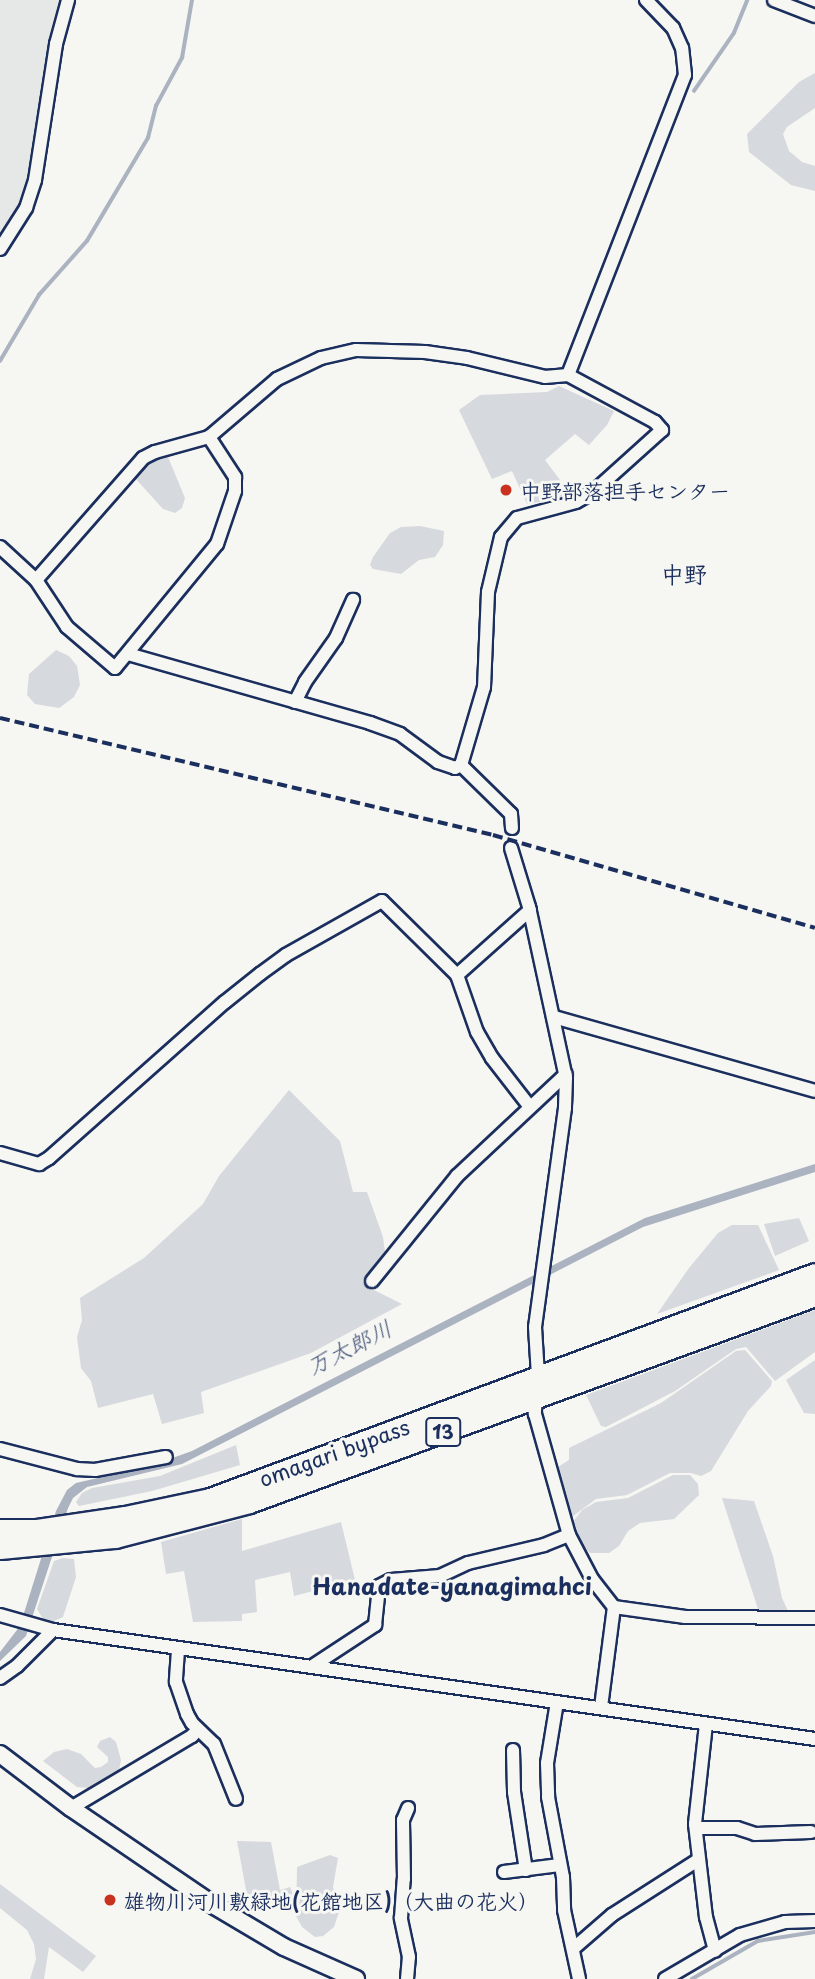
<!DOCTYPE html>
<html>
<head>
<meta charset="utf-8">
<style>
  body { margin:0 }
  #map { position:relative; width:815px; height:1979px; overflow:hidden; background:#f6f6f2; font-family:"Playpen Sans","Klee One",sans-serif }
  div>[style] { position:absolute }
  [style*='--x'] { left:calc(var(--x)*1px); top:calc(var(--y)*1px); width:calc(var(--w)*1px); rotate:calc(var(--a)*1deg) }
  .built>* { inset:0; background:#e6e7e7 }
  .green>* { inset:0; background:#d6d9dd }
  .water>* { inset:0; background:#abb2c0 }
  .stream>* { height:3.5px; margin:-1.75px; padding:0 1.75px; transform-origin:1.75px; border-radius:1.75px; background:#abb2c0 }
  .roads { filter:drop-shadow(2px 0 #1b2f5e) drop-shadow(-2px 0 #1b2f5e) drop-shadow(0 2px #1b2f5e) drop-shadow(0 -2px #1b2f5e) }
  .minor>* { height:12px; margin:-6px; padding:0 6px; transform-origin:6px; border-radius:6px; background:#f6f6f2 }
  .tertiary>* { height:16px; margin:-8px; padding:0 8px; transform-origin:8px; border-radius:8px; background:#f6f6f2 }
  .trunk>* { height:21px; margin:-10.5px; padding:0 10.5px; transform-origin:10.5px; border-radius:10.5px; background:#f6f6f2 }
  .rail>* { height:3.5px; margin-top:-1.75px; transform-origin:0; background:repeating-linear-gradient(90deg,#1b2f5e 0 10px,transparent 0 15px) }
  .dots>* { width:19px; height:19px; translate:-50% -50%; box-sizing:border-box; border:4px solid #f6f6f2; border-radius:50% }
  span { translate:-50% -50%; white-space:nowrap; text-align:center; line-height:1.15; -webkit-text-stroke:6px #f6f6f2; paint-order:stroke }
  .shield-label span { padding:2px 5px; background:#f6f6f2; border:2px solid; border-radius:5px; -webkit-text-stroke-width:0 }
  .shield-label { font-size:19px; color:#1b2f5e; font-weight:700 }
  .poi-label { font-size:21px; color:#1b2f5e; font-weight:700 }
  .left { translate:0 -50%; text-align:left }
  .street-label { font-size:21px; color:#1b2f5e }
  .neighbourhood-label { font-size:23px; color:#1b2f5e; font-weight:700 }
  .water-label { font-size:23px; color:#46567b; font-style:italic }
</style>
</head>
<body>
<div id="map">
  <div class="built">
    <div style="clip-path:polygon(0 0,62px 0,31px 175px,21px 204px,0 237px)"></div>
  </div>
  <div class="green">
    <div style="clip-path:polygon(815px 73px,815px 108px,787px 127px,783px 134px,789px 151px,802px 162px,815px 166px,815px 191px,791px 185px,749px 152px,747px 134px,799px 82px)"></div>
    <div style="clip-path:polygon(559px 386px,614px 411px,607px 425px,589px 445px,575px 434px,545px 460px,569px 492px,564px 498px,527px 504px,512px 471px,492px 479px,459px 410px,480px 395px,547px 392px)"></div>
    <div style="clip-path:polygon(157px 454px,168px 457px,185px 498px,182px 508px,175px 513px,163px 509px,135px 478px,136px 472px)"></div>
    <div style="clip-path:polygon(420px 526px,444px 531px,443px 545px,435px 557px,419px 560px,401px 574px,373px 569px,370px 565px,373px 557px,390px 533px,401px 527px)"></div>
    <div style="clip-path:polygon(56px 650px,69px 656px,77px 666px,80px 685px,74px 697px,59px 708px,35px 704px,27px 695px,29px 674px)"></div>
    <div style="clip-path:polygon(289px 1090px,340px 1141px,353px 1192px,367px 1192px,383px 1237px,385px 1252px,368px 1279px,374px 1290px,402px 1304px,311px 1353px,201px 1392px,204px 1413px,162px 1424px,153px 1394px,98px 1408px,91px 1381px,81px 1368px,77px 1337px,82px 1320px,80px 1298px,144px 1258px,203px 1204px,219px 1176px)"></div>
    <div style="clip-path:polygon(799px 1218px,809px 1241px,775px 1256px,764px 1224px)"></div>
    <div style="clip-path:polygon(732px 1225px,758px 1225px,779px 1270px,657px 1314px,689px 1268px,718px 1233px)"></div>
    <div style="clip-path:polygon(815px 1310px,815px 1352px,775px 1381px,746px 1347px,736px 1349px,675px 1391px,606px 1427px,601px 1426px,586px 1395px)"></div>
    <div style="clip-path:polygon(745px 1350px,772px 1381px,771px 1386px,748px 1411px,711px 1471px,701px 1476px,691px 1473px,670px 1473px,627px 1495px,596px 1499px,573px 1516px,568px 1516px,558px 1467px,569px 1460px,569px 1448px,661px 1403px,736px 1351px)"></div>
    <div style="clip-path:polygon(815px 1360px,815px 1414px,804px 1413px,786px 1380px)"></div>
    <div style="clip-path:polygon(236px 1445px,240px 1465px,152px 1491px,79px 1506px,76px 1502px,82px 1493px,92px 1488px,160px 1476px)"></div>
    <div style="clip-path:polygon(673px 1475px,690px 1475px,698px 1484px,699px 1495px,674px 1519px,640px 1523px,628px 1531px,619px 1546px,609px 1553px,590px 1553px,583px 1546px,573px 1522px,582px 1510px,596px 1502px,628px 1498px)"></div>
    <div style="clip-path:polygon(722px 1498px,754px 1501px,773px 1556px,782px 1598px,788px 1611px,785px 1614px,759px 1612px)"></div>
    <div style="clip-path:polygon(242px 1519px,242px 1551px,341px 1522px,355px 1580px,294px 1596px,290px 1572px,255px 1580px,257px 1612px,242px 1614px,242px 1621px,193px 1622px,184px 1571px,166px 1574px,161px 1542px)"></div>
    <div style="clip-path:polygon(63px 1558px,74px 1559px,76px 1577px,63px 1617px,54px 1621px,43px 1619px,37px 1609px,54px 1561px)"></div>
    <div style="clip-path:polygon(110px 1737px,116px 1742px,121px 1760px,119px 1770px,105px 1783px,89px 1788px,77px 1787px,43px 1761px,54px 1752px,67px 1749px,81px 1754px,95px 1768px,101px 1767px,108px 1762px,108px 1757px,97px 1747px,100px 1741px)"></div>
    <div style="clip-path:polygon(237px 1841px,271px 1842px,280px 1890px,290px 1887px,294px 1897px,262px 1909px,248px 1901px)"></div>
    <div style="clip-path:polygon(330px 1855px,338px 1858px,333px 1887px,339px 1912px,334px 1927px,323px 1936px,315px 1937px,302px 1927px,296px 1916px,297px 1867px)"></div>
    <div style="clip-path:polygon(0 1884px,96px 1956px,83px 1972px,49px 1947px,44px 1979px,30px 1979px,36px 1959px,34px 1944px,27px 1930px,0 1908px)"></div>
  </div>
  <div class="water">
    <div style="clip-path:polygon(815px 1164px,815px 1172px,643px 1227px,182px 1464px,87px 1487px,73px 1498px,68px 1508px,26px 1636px,0 1661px,0 1652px,17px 1630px,24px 1613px,56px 1511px,67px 1490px,76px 1483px,150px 1466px,192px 1451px,645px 1218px)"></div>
  </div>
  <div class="stream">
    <div style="--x:694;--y:91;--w:70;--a:-55.4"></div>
    <div style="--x:734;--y:33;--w:35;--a:-68"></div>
    <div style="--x:0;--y:361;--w:77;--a:-59.4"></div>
    <div style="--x:39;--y:295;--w:72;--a:-48.4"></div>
    <div style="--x:87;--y:241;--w:120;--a:-59.4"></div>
    <div style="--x:148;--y:138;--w:33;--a:-76"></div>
    <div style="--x:156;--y:106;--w:55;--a:-61.6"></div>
    <div style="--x:182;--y:58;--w:59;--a:-80.2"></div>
    <div style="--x:692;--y:1979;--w:76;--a:-29.9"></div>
    <div style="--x:758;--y:1941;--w:58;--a:-9"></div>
  </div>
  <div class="roads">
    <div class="minor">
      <div style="--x:774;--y:0;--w:44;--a:21.3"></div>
      <div style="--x:0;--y:249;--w:49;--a:-57.6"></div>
      <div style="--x:26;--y:208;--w:29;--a:-72"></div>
      <div style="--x:35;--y:180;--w:138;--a:-81.2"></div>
      <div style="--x:56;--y:44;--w:46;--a:-74.7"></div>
      <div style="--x:568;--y:375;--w:322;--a:-68.7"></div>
      <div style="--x:685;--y:75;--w:27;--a:-96"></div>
      <div style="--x:682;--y:48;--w:22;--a:-114"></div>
      <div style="--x:673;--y:28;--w:39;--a:-134"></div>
      <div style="--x:0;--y:547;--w:49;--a:42.5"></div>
      <div style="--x:36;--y:580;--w:162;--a:-48.7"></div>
      <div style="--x:143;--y:458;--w:13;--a:-27"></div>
      <div style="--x:155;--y:452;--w:56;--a:-15.5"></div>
      <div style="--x:209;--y:437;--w:89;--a:-40.5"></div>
      <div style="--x:277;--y:379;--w:49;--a:-25.5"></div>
      <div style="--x:321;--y:358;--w:36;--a:-13"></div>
      <div style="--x:356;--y:350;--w:69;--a:1.7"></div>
      <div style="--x:425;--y:352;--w:42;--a:8.1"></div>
      <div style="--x:467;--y:358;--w:80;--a:13.7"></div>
      <div style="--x:545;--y:377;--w:23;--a:-5"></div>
      <div style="--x:568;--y:375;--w:99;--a:28.4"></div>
      <div style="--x:655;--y:422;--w:11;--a:49"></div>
      <div style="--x:662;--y:430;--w:94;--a:138"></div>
      <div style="--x:592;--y:493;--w:18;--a:151"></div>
      <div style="--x:576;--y:502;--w:61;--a:164.8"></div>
      <div style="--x:517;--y:518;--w:25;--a:130"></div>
      <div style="--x:501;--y:537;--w:57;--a:103.3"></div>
      <div style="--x:488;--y:592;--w:95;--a:92.4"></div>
      <div style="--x:484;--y:687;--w:81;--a:106.4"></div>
      <div style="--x:36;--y:580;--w:56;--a:56.6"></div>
      <div style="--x:67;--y:627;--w:63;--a:40.5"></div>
      <div style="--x:115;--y:668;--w:161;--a:-50.6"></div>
      <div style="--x:217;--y:544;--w:56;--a:-71.2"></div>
      <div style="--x:235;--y:491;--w:14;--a:-90"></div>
      <div style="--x:235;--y:477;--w:48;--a:-123"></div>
      <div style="--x:128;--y:654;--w:252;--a:15.9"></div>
      <div style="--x:370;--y:723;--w:32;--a:20"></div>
      <div style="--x:400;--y:734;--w:47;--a:36.4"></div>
      <div style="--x:438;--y:762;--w:18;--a:19"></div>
      <div style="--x:455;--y:768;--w:7;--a:-27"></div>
      <div style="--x:295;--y:702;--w:22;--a:-63"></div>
      <div style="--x:305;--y:682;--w:54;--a:-54.8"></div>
      <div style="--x:336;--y:638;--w:42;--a:-65.9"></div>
      <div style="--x:461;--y:765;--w:70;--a:44.4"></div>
      <div style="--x:511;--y:814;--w:14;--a:86"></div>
      <div style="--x:511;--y:848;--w:62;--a:73"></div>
      <div style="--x:529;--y:907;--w:175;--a:77.8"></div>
      <div style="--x:566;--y:1078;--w:30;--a:92"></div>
      <div style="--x:565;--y:1108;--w:221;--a:97.8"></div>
      <div style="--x:535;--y:1327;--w:49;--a:86.5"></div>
      <div style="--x:538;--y:1376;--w:38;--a:95"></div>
      <div style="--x:535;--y:1414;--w:126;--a:74.3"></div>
      <div style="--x:569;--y:1535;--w:50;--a:62.4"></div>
      <div style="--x:592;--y:1579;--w:36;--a:52"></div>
      <div style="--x:614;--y:1607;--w:72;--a:8"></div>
      <div style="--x:685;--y:1617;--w:130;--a:0.4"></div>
      <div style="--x:530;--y:910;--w:98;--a:138.3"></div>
      <div style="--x:457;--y:975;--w:60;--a:70.7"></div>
      <div style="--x:477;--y:1032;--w:30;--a:60"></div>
      <div style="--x:492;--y:1058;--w:62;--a:52.2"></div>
      <div style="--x:554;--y:1017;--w:271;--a:15.8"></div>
      <div style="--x:0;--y:1153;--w:41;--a:15.8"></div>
      <div style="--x:39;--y:1164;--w:12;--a:-31"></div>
      <div style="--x:49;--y:1158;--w:235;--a:-41.6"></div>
      <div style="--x:225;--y:1002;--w:45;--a:-38.7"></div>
      <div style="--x:260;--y:974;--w:32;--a:-36"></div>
      <div style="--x:286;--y:955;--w:110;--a:-29.4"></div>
      <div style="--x:382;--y:901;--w:105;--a:44.6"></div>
      <div style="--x:372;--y:1281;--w:135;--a:-51"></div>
      <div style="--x:457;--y:1176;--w:149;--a:-43.1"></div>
      <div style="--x:0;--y:1449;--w:80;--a:14.6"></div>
      <div style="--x:77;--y:1469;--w:18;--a:3"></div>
      <div style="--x:95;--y:1470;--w:72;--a:-10.4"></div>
      <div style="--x:0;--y:1615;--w:55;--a:15.8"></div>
      <div style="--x:178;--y:1650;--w:32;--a:94"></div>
      <div style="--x:176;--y:1682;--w:34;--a:71"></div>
      <div style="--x:187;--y:1714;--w:10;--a:61"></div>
      <div style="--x:192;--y:1723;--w:30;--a:44"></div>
      <div style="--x:214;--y:1744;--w:59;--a:68.2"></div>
      <div style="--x:311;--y:1667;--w:77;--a:-33.3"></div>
      <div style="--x:375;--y:1625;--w:39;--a:-84"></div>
      <div style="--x:379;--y:1586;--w:13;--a:-27"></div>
      <div style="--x:391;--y:1580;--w:49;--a:-4.7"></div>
      <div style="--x:440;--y:1576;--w:31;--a:-25"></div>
      <div style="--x:468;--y:1563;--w:78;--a:-13.3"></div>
      <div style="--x:544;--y:1545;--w:27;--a:-22"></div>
      <div style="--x:0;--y:1678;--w:21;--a:-35"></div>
      <div style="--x:17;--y:1666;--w:51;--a:-45"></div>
      <div style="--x:53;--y:1630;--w:770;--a:8.14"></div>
      <div style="--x:557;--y:1702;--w:62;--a:99.3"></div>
      <div style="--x:547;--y:1763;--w:34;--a:88"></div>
      <div style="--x:548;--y:1797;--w:81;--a:79.4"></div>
      <div style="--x:563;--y:1877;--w:33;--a:88"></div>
      <div style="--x:564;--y:1910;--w:71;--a:77.7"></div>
      <div style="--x:601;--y:1707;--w:101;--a:-82.6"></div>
      <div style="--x:706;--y:1724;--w:101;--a:96.3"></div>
      <div style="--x:695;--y:1824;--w:94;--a:83.3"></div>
      <div style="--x:706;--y:1917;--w:35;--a:75"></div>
      <div style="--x:513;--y:1750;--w:42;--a:88.6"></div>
      <div style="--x:514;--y:1792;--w:79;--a:81.3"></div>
      <div style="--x:71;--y:1808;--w:141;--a:-30.8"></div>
      <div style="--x:192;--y:1736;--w:9;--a:-49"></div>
      <div style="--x:696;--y:1828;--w:41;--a:0"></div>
      <div style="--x:737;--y:1828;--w:19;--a:18"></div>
      <div style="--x:755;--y:1834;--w:56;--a:-2"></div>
      <div style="--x:504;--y:1872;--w:56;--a:-7.1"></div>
      <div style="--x:574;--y:1948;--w:50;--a:-41"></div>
      <div style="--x:612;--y:1915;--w:102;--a:-32.6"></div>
      <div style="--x:407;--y:1979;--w:22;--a:-85"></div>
      <div style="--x:409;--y:1957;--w:40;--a:-102"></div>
      <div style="--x:401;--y:1918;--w:39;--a:-86"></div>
      <div style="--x:404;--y:1879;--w:59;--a:-91"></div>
      <div style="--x:403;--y:1820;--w:13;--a:-67"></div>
      <div style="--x:665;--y:1979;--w:87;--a:-30.4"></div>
      <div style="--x:740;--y:1935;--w:47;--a:-16.1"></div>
      <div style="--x:785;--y:1922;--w:30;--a:-2"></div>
    </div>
    <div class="tertiary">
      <div style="--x:0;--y:1754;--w:89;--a:37.3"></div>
      <div style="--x:71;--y:1808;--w:174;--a:34.2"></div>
      <div style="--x:215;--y:1906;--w:80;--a:30.7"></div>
      <div style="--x:284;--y:1947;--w:79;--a:24"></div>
    </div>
    <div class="trunk">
      <div style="--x:0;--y:1530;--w:37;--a:0"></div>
      <div style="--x:37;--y:1530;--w:89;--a:-8.4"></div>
      <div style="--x:125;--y:1517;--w:87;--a:-12"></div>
      <div style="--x:210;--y:1499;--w:645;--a:-20.4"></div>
      <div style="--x:0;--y:1548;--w:116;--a:-5.5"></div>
      <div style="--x:115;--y:1537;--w:138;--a:-14.6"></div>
      <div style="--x:249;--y:1502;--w:603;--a:-20.09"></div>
    </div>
  </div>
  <div class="rail">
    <div style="--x:0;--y:718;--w:507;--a:13.35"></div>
    <div style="--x:493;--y:835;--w:335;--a:16.1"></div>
  </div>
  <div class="dots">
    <div style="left:506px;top:490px;background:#c8321e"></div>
    <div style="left:110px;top:1900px;background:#c8321e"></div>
  </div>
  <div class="shield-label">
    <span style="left:443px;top:1432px">13</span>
  </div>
  <div class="poi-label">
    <span class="left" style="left:520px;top:490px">中野部落担手センター</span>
    <span class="left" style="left:124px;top:1900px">雄物川河川敷緑地(花館地区)（大曲の花火）</span>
  </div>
  <div class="street-label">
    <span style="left:334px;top:1452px;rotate:-20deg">omagari bypass</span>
  </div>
  <div class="neighbourhood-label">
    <span style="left:684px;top:574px">中野</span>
    <span style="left:452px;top:1586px">Hanadate-yanagimahci</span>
  </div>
  <div class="water-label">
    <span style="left:349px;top:1347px;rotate:-27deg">万太郎川</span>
  </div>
</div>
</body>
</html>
